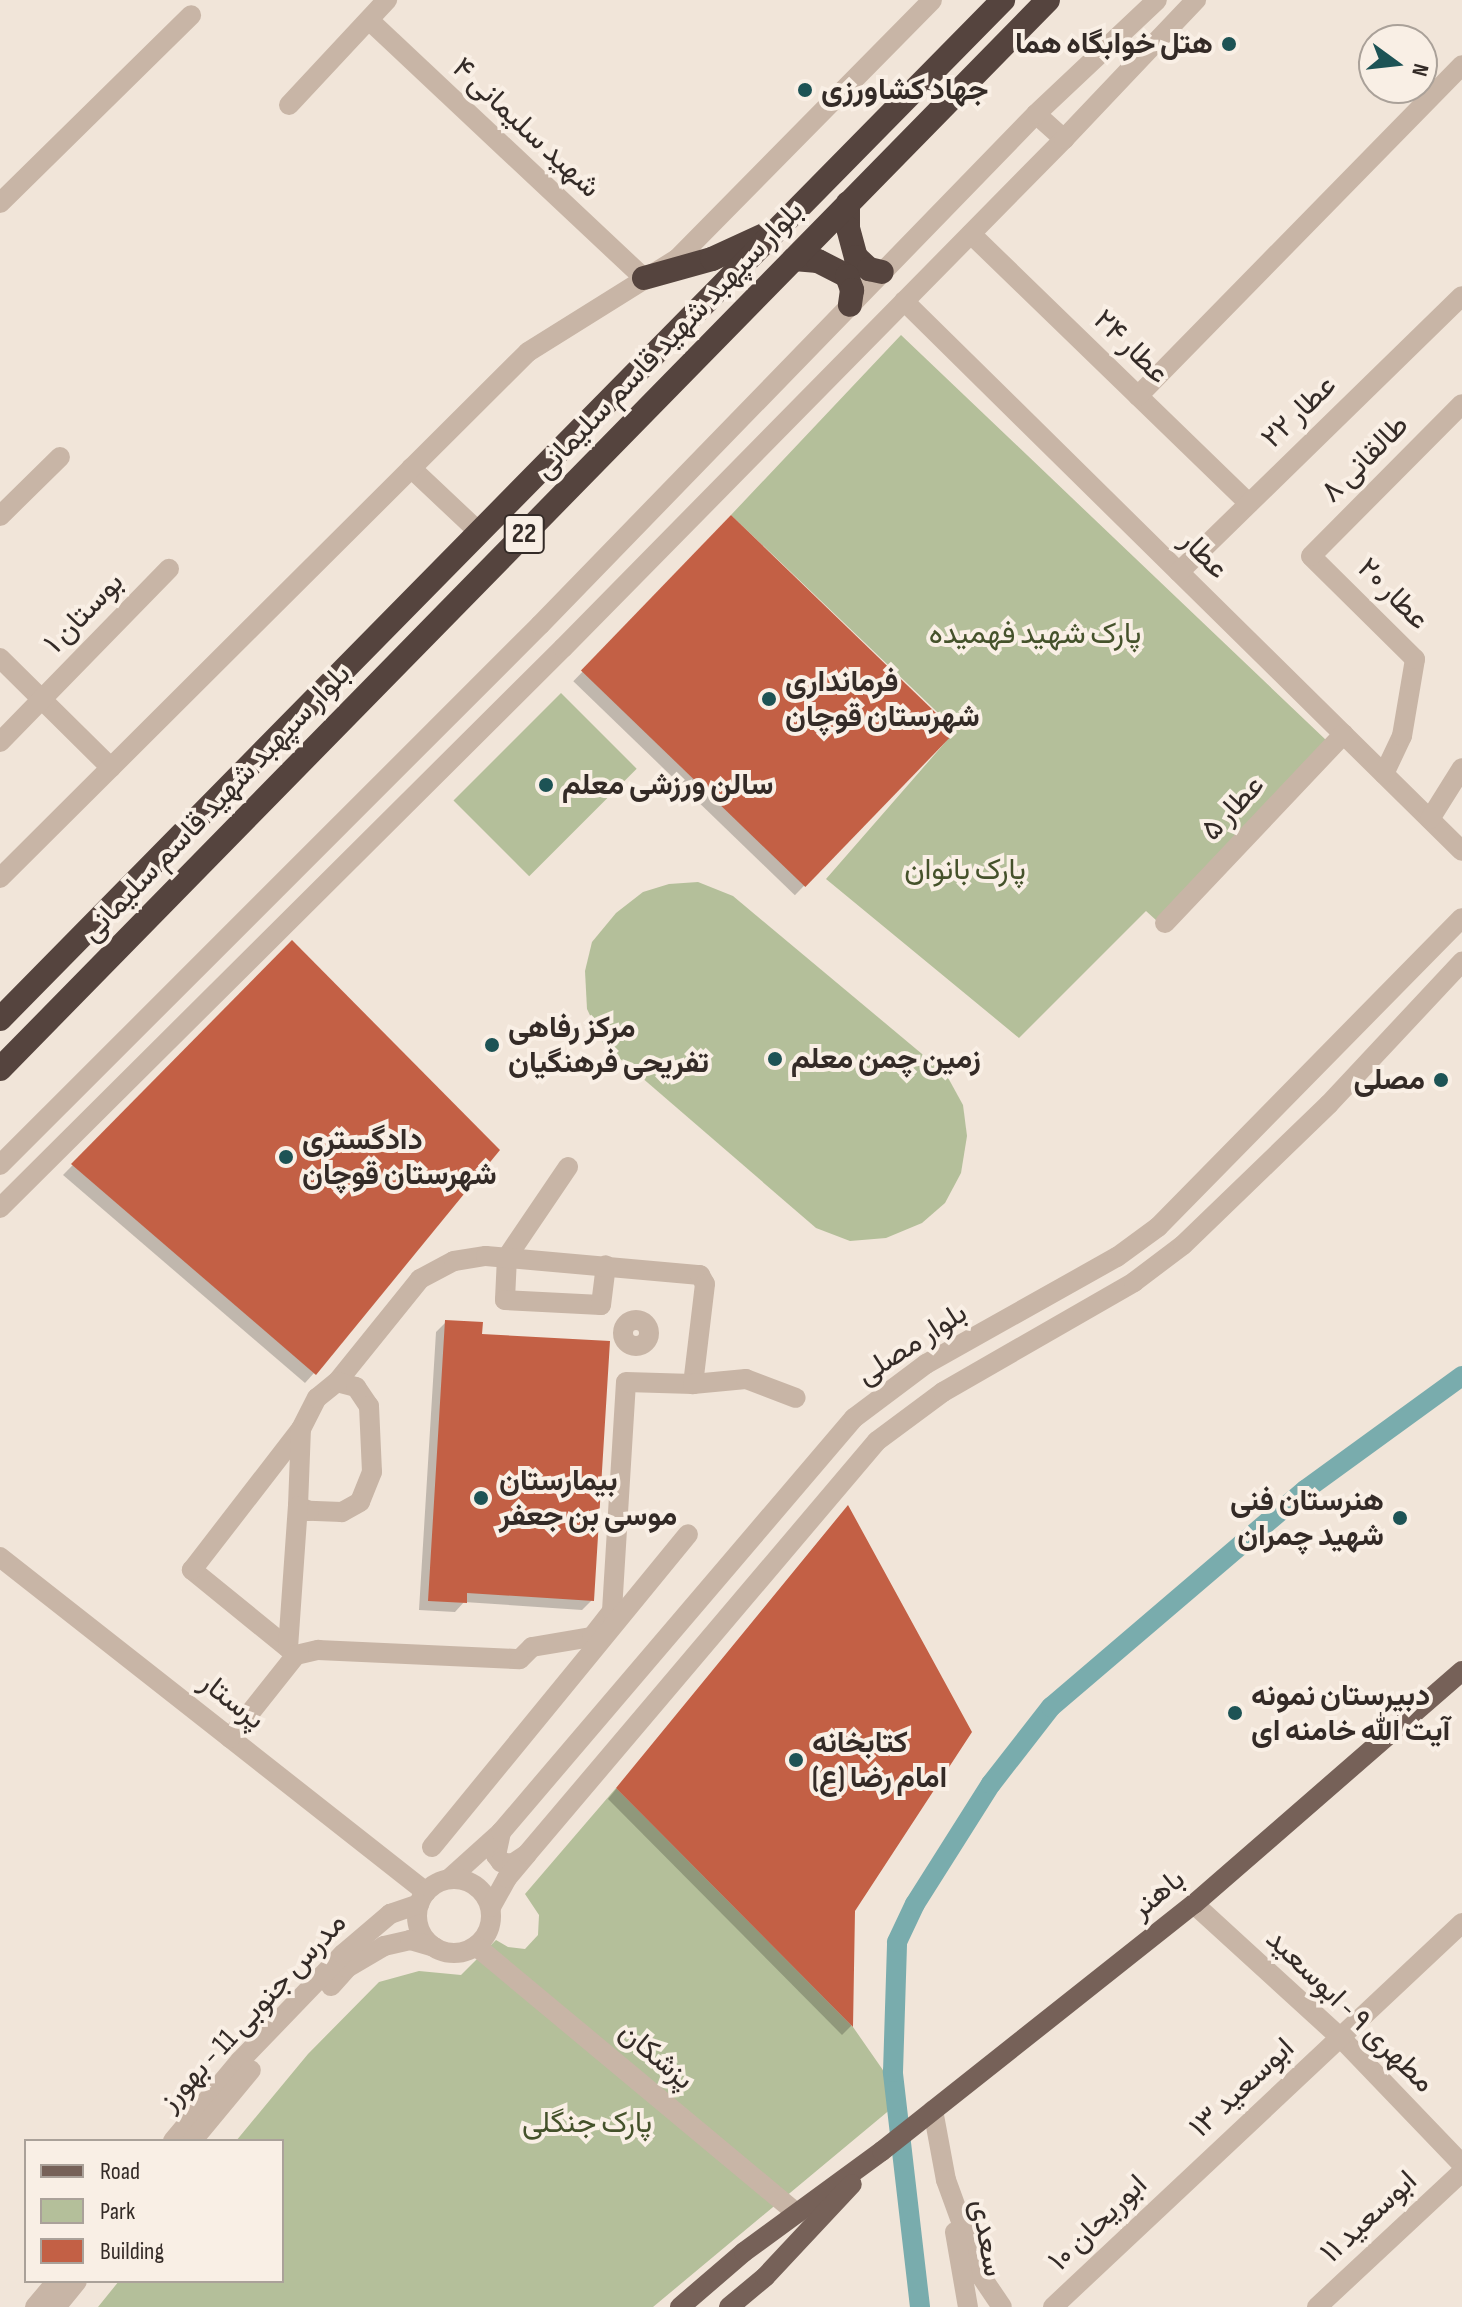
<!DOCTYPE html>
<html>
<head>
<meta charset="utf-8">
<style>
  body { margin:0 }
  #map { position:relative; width:1462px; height:2307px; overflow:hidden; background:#f1e5d9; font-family:"Sofia Sans Condensed",Vazirmatn,sans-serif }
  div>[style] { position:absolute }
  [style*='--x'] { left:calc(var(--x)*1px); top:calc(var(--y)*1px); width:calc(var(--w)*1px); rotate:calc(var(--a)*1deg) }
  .green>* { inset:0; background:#b4bf9a; transform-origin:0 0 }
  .shadow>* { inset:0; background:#0003; transform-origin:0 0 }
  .canal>* { height:20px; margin:-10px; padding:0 10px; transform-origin:10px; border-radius:10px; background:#79acad }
  .building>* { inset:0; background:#c36045; transform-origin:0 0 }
  .minor>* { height:20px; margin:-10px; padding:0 10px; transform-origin:10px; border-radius:10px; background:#c8b5a6 }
  .minor>.ring { margin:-10px; padding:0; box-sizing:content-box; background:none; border:20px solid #c8b5a6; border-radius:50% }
  .major>* { height:20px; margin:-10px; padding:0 10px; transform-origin:10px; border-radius:10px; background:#766158 }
  .highway>* { height:24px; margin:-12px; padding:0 12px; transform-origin:12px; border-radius:12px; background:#55443e }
  .dots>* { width:22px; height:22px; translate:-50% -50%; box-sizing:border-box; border:4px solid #f9efe5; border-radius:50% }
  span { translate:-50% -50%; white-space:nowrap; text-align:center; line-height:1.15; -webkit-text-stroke:8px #f9efe5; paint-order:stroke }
  .shield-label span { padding:2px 6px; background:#f9efe5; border:2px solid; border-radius:6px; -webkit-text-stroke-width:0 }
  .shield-label { font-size:28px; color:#342b27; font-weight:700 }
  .poi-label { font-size:30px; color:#342b27; font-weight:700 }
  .right { translate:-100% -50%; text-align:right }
  .left { translate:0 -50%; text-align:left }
  .street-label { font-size:30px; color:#342b27 }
  .park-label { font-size:30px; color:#45522b }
  .legend { position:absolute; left:24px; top:2139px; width:260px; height:144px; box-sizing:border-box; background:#f9efe5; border:2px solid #aaa199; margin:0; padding:10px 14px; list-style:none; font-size:24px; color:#342b27 }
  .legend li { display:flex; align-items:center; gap:16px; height:40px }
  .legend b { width:40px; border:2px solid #aaa199 }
  .north { position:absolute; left:1358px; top:24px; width:80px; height:80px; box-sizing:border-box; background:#f9efe5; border:2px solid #aaa199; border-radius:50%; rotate:105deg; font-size:22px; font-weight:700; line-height:32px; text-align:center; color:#342b27 }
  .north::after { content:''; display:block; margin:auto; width:28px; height:36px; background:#1d5355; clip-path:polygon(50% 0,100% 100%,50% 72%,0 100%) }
</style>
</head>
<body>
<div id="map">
  <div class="green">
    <div style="clip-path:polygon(901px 335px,1327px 741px,1157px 921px,1146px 911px,1019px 1038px,826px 879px,956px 730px,731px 515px)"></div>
    <div style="left:561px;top:693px;width:107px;height:152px;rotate:45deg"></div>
    <div style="clip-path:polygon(698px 882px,733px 896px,946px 1074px,963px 1105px,967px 1136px,961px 1173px,945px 1203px,922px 1223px,886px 1238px,850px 1241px,816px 1228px,604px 1045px,587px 1009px,585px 971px,592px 942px,616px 913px,643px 892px,669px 884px)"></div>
    <div style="clip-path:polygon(616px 1788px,853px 2027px,885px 2073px,892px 2108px,653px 2307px,98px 2307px,119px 2281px,282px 2281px,282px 2141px,236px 2141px,308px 2054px,379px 1982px,419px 1971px,461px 1975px,496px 1940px,508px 1947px,525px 1949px,538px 1935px,539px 1915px,525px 1894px)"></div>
  </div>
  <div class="shadow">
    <div style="left:731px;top:518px;width:308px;height:227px;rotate:44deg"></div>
    <div style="clip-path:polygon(292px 942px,314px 1373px,305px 1383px,63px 1175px)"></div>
    <div style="clip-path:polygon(446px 1322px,592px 1600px,582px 1610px,464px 1602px,455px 1612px,419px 1610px,436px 1332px)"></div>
    <div style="clip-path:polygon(838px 1518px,853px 1911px,851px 2026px,842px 2035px,608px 1799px)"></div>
  </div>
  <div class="canal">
    <div style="--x:920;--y:2307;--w:237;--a:-96.6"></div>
    <div style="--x:893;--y:2072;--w:130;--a:-88.2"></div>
    <div style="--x:897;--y:1942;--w:42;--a:-64.7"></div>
    <div style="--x:915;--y:1904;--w:142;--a:-57.7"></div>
    <div style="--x:991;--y:1784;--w:98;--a:-52.1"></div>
    <div style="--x:1051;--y:1707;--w:334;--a:-40.5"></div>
    <div style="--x:1305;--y:1490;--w:194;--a:-36"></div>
  </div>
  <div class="building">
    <div style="left:731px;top:515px;width:312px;height:216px;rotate:44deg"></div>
    <div style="clip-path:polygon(292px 940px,500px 1150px,316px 1375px,71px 1164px)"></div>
    <div style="clip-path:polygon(445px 1320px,483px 1322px,482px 1334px,610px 1341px,594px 1601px,467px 1593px,467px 1603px,428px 1601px)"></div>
    <div style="clip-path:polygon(848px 1505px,972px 1732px,855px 1911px,853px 2027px,616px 1788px)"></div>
  </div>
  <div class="minor">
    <div style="--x:369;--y:20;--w:377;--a:43.2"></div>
    <div style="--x:289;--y:105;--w:144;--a:-47"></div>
    <div style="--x:1036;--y:114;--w:38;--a:42"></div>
    <div style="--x:0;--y:203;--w:268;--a:-44.5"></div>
    <div style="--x:971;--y:234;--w:387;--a:44.1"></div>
    <div style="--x:904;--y:301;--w:783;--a:44.59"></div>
    <div style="--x:1138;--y:396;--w:463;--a:-45.6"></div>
    <div style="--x:411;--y:468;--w:93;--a:43.3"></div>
    <div style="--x:0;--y:516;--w:84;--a:-44.5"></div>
    <div style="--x:1179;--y:572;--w:395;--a:-44.3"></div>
    <div style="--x:0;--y:658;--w:156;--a:44.7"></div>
    <div style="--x:0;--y:742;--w:242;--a:-45.7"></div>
    <div style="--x:1384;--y:774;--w:42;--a:-64.7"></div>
    <div style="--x:1402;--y:736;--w:78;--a:-80.4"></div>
    <div style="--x:1415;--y:659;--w:146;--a:-135.3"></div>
    <div style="--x:1311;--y:556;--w:214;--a:-45.2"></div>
    <div style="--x:1430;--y:819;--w:60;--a:-57.9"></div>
    <div style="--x:0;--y:878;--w:745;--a:-44.89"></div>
    <div style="--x:528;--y:352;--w:176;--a:-32"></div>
    <div style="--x:677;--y:259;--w:363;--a:-45.4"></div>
    <div style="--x:1165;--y:923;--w:260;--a:-46.6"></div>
    <div style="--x:0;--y:1165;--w:764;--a:-45"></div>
    <div style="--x:540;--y:625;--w:712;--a:-45.85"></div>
    <div style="--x:1036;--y:114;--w:166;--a:-43.3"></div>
    <div style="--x:568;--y:1167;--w:109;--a:124.1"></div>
    <div style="--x:507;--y:1257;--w:43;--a:92.7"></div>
    <div style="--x:505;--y:1300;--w:96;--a:3"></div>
    <div style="--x:601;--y:1305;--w:40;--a:-82.9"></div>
    <div style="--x:0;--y:1208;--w:794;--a:-44.85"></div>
    <div style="--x:563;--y:648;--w:714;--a:-45.45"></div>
    <div style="--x:1064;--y:139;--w:192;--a:-46.5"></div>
    <div class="ring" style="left:623px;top:1320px;width:6px;height:6px"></div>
    <div style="--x:337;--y:1382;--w:132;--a:-51.1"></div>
    <div style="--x:420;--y:1279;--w:38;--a:-28"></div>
    <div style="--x:454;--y:1261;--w:32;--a:-9"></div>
    <div style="--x:486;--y:1256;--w:215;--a:5.1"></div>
    <div style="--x:700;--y:1275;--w:10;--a:61"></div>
    <div style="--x:705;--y:1284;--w:101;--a:96.8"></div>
    <div style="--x:0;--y:1557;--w:542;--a:38.18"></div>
    <div style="--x:288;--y:1648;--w:124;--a:-140.9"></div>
    <div style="--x:192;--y:1570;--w:178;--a:-52.3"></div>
    <div style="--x:301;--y:1429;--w:35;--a:-63"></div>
    <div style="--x:317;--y:1398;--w:26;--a:-39"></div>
    <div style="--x:337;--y:1382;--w:20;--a:15"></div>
    <div style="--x:356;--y:1387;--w:23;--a:56"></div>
    <div style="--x:369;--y:1406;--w:66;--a:87.4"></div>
    <div style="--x:372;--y:1472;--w:32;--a:112"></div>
    <div style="--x:360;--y:1502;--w:21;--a:151"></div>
    <div style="--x:342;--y:1512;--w:33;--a:-178"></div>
    <div style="--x:309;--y:1511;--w:12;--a:-156"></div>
    <div style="--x:298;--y:1506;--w:77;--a:-87.8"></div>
    <div style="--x:288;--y:1648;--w:142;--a:-86"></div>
    <div style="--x:230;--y:1738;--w:106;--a:-51.5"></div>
    <div style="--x:296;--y:1655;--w:23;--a:-13"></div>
    <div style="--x:318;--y:1650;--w:202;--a:2.6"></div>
    <div style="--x:520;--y:1659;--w:17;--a:-45"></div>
    <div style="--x:532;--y:1647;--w:61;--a:-9.5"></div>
    <div style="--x:592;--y:1637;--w:33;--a:-52"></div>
    <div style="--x:612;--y:1611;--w:229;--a:-86.5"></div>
    <div style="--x:626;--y:1382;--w:67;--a:1.7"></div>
    <div style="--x:693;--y:1384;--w:53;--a:-5.4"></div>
    <div style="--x:746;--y:1379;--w:53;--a:20.8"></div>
    <div style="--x:501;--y:1832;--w:24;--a:102"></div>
    <div style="--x:496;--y:1855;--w:9;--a:54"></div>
    <div style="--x:501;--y:1862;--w:11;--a:10"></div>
    <div style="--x:512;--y:1864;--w:17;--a:-33"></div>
    <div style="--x:432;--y:1847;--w:404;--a:-50.7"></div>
    <div style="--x:449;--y:1879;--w:70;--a:-42.1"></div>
    <div style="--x:501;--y:1832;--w:544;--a:-49.55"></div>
    <div style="--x:854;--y:1418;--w:90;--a:-36.9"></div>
    <div style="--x:926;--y:1364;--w:219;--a:-29.3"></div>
    <div style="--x:1117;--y:1257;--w:51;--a:-36.2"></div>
    <div style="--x:1158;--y:1227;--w:433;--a:-45.5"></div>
    <div class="ring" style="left:417px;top:1879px;width:54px;height:54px"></div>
    <div style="--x:1194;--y:1904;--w:199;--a:42.4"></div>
    <div style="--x:1341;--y:2038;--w:175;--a:46.2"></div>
    <div style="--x:491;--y:1907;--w:33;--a:-61"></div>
    <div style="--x:507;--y:1878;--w:31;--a:-50"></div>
    <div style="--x:527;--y:1854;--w:541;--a:-49.72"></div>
    <div style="--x:877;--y:1441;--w:82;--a:-36.6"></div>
    <div style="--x:943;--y:1392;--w:220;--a:-29.9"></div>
    <div style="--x:1134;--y:1282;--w:61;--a:-37.1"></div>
    <div style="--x:1183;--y:1245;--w:203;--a:-44"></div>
    <div style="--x:1329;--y:1104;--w:195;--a:-46.9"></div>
    <div style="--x:476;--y:1946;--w:418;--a:39.8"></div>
    <div style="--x:331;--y:1986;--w:24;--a:-48"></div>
    <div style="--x:347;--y:1968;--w:43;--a:-30.7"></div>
    <div style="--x:384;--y:1946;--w:27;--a:-13"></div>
    <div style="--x:410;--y:1940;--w:25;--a:16"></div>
    <div style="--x:933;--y:2110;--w:71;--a:79.5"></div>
    <div style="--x:946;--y:2180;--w:102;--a:70"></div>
    <div style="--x:981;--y:2276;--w:37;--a:56"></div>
    <div style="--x:173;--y:2141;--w:104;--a:-50.1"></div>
    <div style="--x:240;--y:2061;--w:149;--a:-46.1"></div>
    <div style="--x:343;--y:1954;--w:62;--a:-40.4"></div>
    <div style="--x:390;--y:1914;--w:31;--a:-19"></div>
    <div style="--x:192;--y:2141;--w:92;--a:-50.3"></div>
    <div style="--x:955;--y:2232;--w:76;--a:80.2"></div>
    <div style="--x:35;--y:2307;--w:34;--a:-50"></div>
    <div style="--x:56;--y:2307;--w:33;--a:-51"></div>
    <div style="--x:1053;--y:2307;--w:561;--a:-43.19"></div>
    <div style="--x:1317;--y:2307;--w:198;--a:-43"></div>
  </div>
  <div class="major">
    <div style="--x:680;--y:2307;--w:84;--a:-40.7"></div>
    <div style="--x:744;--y:2252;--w:171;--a:-36.2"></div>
    <div style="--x:882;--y:2151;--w:398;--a:-38.4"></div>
    <div style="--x:1194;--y:1904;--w:355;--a:-41"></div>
    <div style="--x:729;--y:2307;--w:47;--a:-39.8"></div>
    <div style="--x:765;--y:2277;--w:127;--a:-46.9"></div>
  </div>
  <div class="highway">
    <div style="--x:848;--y:203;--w:25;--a:90"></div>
    <div style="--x:848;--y:228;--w:30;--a:75"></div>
    <div style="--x:856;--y:257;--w:18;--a:43"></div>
    <div style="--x:869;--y:269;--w:13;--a:13"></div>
    <div style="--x:794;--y:259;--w:24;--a:5"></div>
    <div style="--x:818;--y:261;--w:33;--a:27"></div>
    <div style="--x:847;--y:276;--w:15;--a:70"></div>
    <div style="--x:852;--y:290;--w:15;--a:98"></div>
    <div style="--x:644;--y:278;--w:71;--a:-15.6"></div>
    <div style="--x:712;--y:259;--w:57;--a:-24.8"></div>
    <div style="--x:0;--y:1019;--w:1430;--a:-45.45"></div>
    <div style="--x:0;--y:1069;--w:1497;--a:-45.57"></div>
  </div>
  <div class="dots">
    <div style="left:1229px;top:44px;background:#1d5355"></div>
    <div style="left:805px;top:90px;background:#1d5355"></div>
    <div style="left:769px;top:699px;background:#1d5355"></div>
    <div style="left:546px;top:785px;background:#1d5355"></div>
    <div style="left:492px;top:1045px;background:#1d5355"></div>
    <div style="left:775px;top:1059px;background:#1d5355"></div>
    <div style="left:1441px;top:1080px;background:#1d5355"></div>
    <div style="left:286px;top:1157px;background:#1d5355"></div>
    <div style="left:481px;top:1498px;background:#1d5355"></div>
    <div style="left:1400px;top:1518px;background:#1d5355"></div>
    <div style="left:1235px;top:1713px;background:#1d5355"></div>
    <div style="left:796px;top:1760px;background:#1d5355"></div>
  </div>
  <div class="shield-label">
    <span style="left:524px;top:534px">22</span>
  </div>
  <div class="poi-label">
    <span class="right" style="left:1213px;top:44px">هتل خوابگاه هما</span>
    <span class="left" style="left:821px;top:90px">جهاد کشاورزی</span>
    <span class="left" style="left:785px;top:699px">فرمانداری<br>شهرستان قوچان</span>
    <span class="left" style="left:562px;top:785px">سالن ورزشی معلم</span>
    <span class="left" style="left:508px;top:1045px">مرکز رفاهی<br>تفریحی فرهنگیان</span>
    <span class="left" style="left:791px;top:1059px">زمین چمن معلم</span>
    <span class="right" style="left:1425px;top:1080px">مصلی</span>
    <span class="left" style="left:302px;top:1157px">دادگستری<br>شهرستان قوچان</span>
    <span class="left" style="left:499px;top:1498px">بیمارستان<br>موسی بن جعفر</span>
    <span class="right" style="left:1384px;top:1518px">هنرستان فنی<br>شهید چمران</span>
    <span class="left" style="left:1251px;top:1713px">دبیرستان نمونه<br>آیت الله خامنه ای</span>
    <span class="left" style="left:812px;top:1760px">کتابخانه<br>امام رضا (ع)</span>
  </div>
  <div class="street-label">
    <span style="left:526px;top:128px;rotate:43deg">شهید سلیمانی ۴</span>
    <span style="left:669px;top:340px;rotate:-46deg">بلوار سپهبد شهید قاسم سلیمانی</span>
    <span style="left:1131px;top:347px;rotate:44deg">عطار ۲۴</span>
    <span style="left:1299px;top:412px;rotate:-44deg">عطار ۲۲</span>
    <span style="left:1365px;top:459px;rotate:-45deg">طالقانی ۸</span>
    <span style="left:1204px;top:555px;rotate:45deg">عطار</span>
    <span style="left:1393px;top:594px;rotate:45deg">عطار ۲۰</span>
    <span style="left:84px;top:613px;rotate:-46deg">بوستان ۱</span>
    <span style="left:216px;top:803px;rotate:-46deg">بلوار سپهبد شهید قاسم سلیمانی</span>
    <span style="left:1233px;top:808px;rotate:-47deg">عطار ۵</span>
    <span style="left:912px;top:1344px;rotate:-33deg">بلوار مصلی</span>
    <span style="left:232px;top:1701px;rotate:38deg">پرستار</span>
    <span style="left:1158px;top:1894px;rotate:-39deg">باهنر</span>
    <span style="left:1350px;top:2011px;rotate:44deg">مطهری ۹ - ابوسعید</span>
    <span style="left:253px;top:2012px;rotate:-47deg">مدرس جنوبی 11 - بهورز</span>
    <span style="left:656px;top:2056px;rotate:40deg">پزشکان</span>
    <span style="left:1242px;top:2088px;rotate:-43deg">ابوسعید ۱۳</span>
    <span style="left:1369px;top:2217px;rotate:-43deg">ابوسعید ۱۱</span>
    <span style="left:1098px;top:2223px;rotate:-44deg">ابوریحان ۱۰</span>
    <span style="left:987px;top:2238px;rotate:80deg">سعدی</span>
  </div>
  <div class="park-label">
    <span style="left:1035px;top:634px">پارک شهید فهمیده</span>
    <span style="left:965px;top:870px">پارک بانوان</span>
    <span style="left:587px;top:2123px">پارک جنگلی</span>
  </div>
  <ul class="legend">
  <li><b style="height:10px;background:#766158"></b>Road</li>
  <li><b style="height:22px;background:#b4bf9a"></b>Park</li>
  <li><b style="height:22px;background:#c36045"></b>Building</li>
  </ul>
  <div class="north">N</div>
</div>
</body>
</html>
